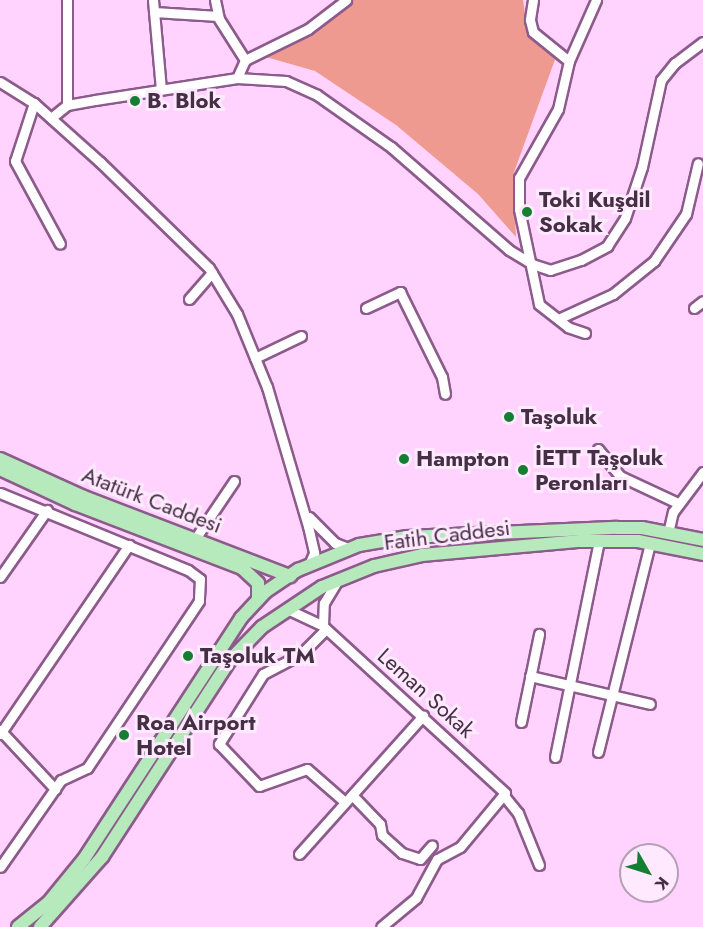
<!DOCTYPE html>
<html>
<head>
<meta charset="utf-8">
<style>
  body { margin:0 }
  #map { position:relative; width:703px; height:927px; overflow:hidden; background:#ffd3fd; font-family:Jost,sans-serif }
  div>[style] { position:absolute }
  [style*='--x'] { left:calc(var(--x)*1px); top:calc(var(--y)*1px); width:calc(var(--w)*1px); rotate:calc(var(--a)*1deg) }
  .green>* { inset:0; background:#ee9a90 }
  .roads { filter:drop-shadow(2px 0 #8c5b8b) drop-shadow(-2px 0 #8c5b8b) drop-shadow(0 2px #8c5b8b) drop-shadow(0 -2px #8c5b8b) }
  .minor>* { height:9px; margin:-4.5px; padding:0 4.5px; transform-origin:4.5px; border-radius:4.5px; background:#fff }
  .major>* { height:12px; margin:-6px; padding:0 6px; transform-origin:6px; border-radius:6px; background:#b6e9bc }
  .dots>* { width:16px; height:16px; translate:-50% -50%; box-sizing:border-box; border:3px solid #ffe9fe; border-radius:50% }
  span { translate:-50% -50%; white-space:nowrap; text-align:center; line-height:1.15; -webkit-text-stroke:6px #ffe9fe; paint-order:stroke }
  .poi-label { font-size:22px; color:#452f44; font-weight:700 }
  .left { translate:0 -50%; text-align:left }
  .street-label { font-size:22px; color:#452f44 }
  .north { position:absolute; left:619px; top:843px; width:60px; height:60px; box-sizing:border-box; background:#ffe9fe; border:2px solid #b59fb4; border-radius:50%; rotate:129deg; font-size:16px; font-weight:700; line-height:24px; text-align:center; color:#452f44 }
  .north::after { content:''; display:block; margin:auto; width:21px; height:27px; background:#147e32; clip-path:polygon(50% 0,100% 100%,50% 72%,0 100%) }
</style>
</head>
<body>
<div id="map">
  <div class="green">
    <div style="clip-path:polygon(353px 0,523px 0,527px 28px,557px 54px,513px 175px,516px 237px,478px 194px,396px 125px,315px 71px,259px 55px)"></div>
  </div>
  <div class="roads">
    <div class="minor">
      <div style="--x:67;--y:0;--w:105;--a:90"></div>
      <div style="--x:153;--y:0;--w:89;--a:84.9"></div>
      <div style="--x:215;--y:0;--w:19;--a:78"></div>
      <div style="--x:219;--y:19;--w:49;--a:57.6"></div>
      <div style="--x:533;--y:0;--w:20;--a:99"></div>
      <div style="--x:530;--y:20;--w:12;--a:76"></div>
      <div style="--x:533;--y:32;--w:46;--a:38.9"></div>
      <div style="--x:154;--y:12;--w:64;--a:3.6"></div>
      <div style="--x:237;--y:78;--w:20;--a:-66"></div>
      <div style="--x:245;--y:60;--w:70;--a:-26.2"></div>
      <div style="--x:308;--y:29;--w:48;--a:-37.3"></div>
      <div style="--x:0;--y:82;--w:40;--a:32"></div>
      <div style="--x:34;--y:103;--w:89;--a:41.8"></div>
      <div style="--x:100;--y:162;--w:152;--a:44.2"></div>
      <div style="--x:209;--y:268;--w:54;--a:58.7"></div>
      <div style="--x:237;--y:314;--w:79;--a:67.7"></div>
      <div style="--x:267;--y:387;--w:145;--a:73.6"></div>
      <div style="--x:308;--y:526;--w:28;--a:77"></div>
      <div style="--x:314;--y:553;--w:13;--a:113"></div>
      <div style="--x:34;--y:103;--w:61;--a:108.1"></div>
      <div style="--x:15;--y:161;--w:94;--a:61.5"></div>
      <div style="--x:51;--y:118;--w:21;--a:-39"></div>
      <div style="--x:67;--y:105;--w:28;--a:-10"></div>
      <div style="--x:95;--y:100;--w:144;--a:-8.8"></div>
      <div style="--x:237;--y:78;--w:49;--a:3.5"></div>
      <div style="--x:286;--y:81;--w:34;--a:24"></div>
      <div style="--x:317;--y:95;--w:90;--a:35.1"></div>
      <div style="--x:391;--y:147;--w:157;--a:41.1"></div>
      <div style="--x:509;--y:250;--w:27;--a:31"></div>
      <div style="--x:532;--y:264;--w:19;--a:18"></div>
      <div style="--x:550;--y:270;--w:33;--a:-18"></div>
      <div style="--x:581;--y:260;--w:30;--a:-28"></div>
      <div style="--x:607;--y:246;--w:33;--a:-57"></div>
      <div style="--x:625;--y:218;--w:54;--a:-71.6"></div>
      <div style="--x:642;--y:167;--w:89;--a:-77.7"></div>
      <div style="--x:661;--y:80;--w:22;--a:-51"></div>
      <div style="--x:675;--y:63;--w:35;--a:-37"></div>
      <div style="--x:189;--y:299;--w:35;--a:-49"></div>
      <div style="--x:366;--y:308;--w:38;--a:-25"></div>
      <div style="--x:400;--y:292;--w:95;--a:63.7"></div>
      <div style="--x:442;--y:377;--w:17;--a:80"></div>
      <div style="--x:694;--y:308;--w:11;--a:-38"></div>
      <div style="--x:558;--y:319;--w:60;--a:-24.4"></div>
      <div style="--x:613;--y:294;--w:53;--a:-38.8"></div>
      <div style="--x:654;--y:261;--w:57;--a:-55.8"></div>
      <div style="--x:686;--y:214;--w:52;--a:-76.8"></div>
      <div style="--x:585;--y:333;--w:18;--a:-161"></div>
      <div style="--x:568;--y:327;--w:37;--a:-142"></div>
      <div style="--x:539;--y:304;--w:97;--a:-101.9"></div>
      <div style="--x:519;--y:209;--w:31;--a:-90"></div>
      <div style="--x:519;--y:178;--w:79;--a:-60.5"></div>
      <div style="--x:558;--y:109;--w:49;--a:-77.1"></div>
      <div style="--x:569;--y:61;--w:67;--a:-66.1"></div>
      <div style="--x:255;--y:358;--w:51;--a:-25.6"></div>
      <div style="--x:598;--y:449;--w:35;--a:51"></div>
      <div style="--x:620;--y:476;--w:64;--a:25"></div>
      <div style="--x:0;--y:493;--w:203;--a:22.3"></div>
      <div style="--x:188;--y:570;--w:15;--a:37"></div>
      <div style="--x:200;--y:579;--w:22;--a:93"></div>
      <div style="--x:199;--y:601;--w:201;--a:123.8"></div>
      <div style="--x:87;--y:768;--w:29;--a:155"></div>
      <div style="--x:61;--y:780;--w:106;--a:125"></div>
      <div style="--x:309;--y:517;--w:37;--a:45"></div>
      <div style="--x:335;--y:543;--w:14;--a:21"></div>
      <div style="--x:668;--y:533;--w:22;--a:-77"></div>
      <div style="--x:673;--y:512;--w:50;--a:-53.1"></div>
      <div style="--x:195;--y:539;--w:70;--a:-56.1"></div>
      <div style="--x:0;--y:577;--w:82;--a:-55"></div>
      <div style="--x:287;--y:609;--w:40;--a:25"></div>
      <div style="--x:323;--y:626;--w:247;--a:42.5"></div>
      <div style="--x:505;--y:793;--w:70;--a:129.8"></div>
      <div style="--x:460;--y:847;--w:26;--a:152"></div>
      <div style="--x:437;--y:859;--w:44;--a:118.3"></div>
      <div style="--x:416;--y:898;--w:45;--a:140.4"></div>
      <div style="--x:323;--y:626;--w:23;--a:-88"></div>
      <div style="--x:324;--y:603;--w:26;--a:-59"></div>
      <div style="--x:326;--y:629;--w:35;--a:135"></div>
      <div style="--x:301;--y:654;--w:43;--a:152.2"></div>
      <div style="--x:263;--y:674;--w:83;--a:122.2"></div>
      <div style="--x:219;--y:744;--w:58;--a:46.4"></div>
      <div style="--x:259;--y:786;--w:51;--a:-19.5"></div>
      <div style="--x:307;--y:769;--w:50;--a:41"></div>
      <div style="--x:530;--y:676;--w:123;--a:13.1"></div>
      <div style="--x:521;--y:722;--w:90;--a:-78.4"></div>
      <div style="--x:0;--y:730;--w:81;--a:47"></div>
      <div style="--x:0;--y:734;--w:229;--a:-55.7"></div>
      <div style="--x:598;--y:752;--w:215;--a:-76"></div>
      <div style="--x:555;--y:757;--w:221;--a:-78.5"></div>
      <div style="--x:352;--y:795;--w:40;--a:46"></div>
      <div style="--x:380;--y:824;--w:11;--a:80"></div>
      <div style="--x:382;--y:835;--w:27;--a:42"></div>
      <div style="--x:402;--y:853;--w:19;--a:18"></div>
      <div style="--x:420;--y:859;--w:18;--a:-49"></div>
      <div style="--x:505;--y:797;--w:21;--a:51"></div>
      <div style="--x:518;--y:813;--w:56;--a:68"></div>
      <div style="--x:299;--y:854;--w:186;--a:-48.1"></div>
    </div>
    <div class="major">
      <div style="--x:0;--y:459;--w:92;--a:24.3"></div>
      <div style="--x:84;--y:497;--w:221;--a:21"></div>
      <div style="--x:0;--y:469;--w:83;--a:25"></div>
      <div style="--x:75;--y:504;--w:179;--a:21"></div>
      <div style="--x:242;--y:568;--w:22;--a:43"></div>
      <div style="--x:258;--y:583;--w:16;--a:90"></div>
      <div style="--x:18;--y:927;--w:38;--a:-39"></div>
      <div style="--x:48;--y:903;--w:57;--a:-50.7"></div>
      <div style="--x:84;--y:859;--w:288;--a:-56.9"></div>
      <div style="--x:241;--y:618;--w:35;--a:-47"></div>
      <div style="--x:265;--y:592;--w:40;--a:-34"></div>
      <div style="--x:298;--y:570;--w:66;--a:-22.3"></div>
      <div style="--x:359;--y:545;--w:49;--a:-9.5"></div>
      <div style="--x:407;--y:537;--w:210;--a:-2.5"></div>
      <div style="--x:617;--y:528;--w:25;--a:0"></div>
      <div style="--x:642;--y:528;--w:62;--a:11.1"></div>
      <div style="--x:40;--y:927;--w:94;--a:-48.5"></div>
      <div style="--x:102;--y:857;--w:235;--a:-57"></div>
      <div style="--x:230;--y:660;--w:46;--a:-45.9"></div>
      <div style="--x:262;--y:627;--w:72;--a:-33.7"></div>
      <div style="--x:322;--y:587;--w:56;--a:-22"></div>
      <div style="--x:374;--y:566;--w:49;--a:-12.9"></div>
      <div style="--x:422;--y:555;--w:159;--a:-5.1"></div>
      <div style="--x:580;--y:541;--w:58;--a:0"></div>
      <div style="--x:638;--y:541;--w:66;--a:11.3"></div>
    </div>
  </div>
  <div class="dots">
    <div style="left:135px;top:101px;background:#147e32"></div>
    <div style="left:527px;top:212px;background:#147e32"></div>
    <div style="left:509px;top:417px;background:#147e32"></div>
    <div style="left:404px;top:459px;background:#147e32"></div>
    <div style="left:523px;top:470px;background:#147e32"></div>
    <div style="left:188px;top:656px;background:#147e32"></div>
    <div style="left:124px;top:735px;background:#147e32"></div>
  </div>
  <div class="poi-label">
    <span class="left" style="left:147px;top:101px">B. Blok</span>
    <span class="left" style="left:539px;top:212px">Toki Kuşdil<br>Sokak</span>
    <span class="left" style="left:521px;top:417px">Taşoluk</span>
    <span class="left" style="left:535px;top:470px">İETT Taşoluk<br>Peronları</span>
    <span class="left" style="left:416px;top:459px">Hampton</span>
    <span class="left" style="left:200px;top:656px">Taşoluk TM</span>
    <span class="left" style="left:136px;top:735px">Roa Airport<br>Hotel</span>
  </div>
  <div class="street-label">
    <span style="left:152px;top:500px;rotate:21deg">Atatürk Caddesi</span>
    <span style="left:447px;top:535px;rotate:-7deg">Fatih Caddesi</span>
    <span style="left:426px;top:693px;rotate:42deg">Leman Sokak</span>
  </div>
  <div class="north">K</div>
</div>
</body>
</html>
